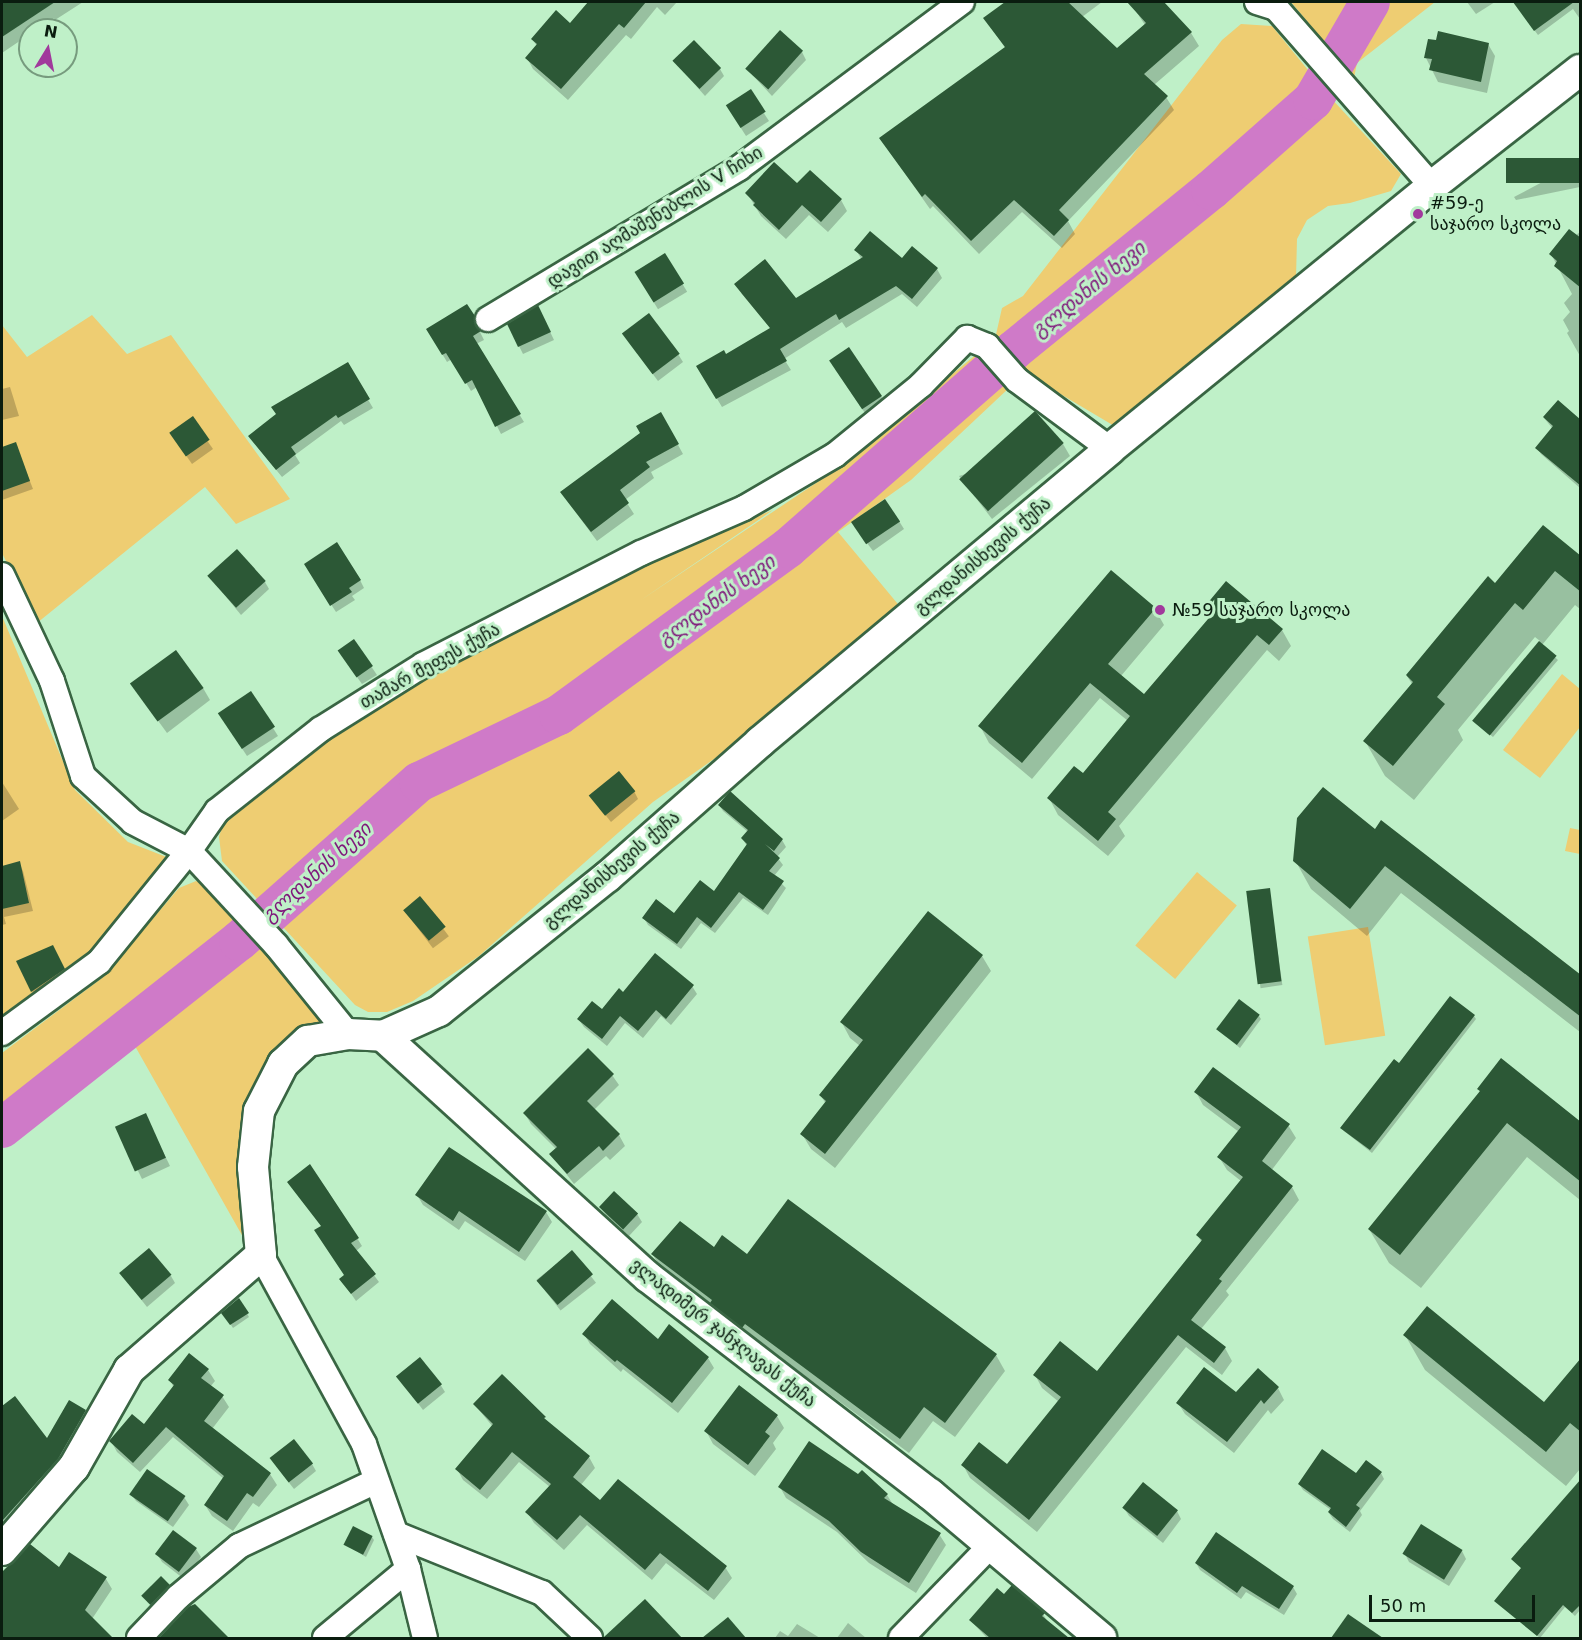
<!DOCTYPE html>
<html>
<head>
<meta charset="utf-8">
<style>
  body { margin:0 }
  #map { position:relative; width:1582px; height:1640px; overflow:hidden; background:#bff0c8; font-family:"DejaVu Sans","Noto Sans Georgian",sans-serif }
  div>[style] { position:absolute }
  [style*='--x'] { left:calc(var(--x)*1px); top:calc(var(--y)*1px); width:calc(var(--w)*1px); rotate:calc(var(--a)*1deg) }
  .green>* { inset:0; background:#eecd72; transform-origin:0 0 }
  .shadow>* { inset:0; background:#0003; transform-origin:0 0 }
  .river>* { height:40px; margin:-20px; padding:0 20px; transform-origin:20px; border-radius:20px; background:#cf7ac8 }
  .building>* { inset:0; background:#2c5836; transform-origin:0 0 }
  .roads { filter:drop-shadow(2px 0 #396543) drop-shadow(-2px 0 #396543) drop-shadow(0 2px #396543) drop-shadow(0 -2px #396543) }
  .minor>* { height:24px; margin:-12px; padding:0 12px; transform-origin:12px; border-radius:12px; background:#fff }
  .tertiary>* { height:30px; margin:-15px; padding:0 15px; transform-origin:15px; border-radius:15px; background:#fff }
  .dots>* { width:16px; height:16px; translate:-50% -50%; box-sizing:border-box; border:3px solid #bff0c8; border-radius:50% }
  span { translate:-50% -50%; white-space:nowrap; text-align:center; line-height:1.15; -webkit-text-stroke:6px #bff0c8; paint-order:stroke }
  .poi-label { font-size:18px; color:#0a1c0f }
  .left { translate:0 -50%; text-align:left }
  .street-label { font-size:18px; color:#0a1c0f }
  .water-label { font-size:20px; color:#7f177b; font-style:italic }
  .frame { position:absolute; inset:0; border:3px solid #0a1c0f; pointer-events:none }
  .north { position:absolute; left:18px; top:18px; width:60px; height:60px; box-sizing:border-box; background:#bff0c8; border:2px solid #779b7e; border-radius:50%; rotate:10deg; font-size:16px; font-weight:700; line-height:24px; text-align:center; color:#0a1c0f }
  .north::after { content:''; display:block; margin:auto; width:21px; height:27px; background:#a1399c; clip-path:polygon(50% 0,100% 100%,50% 72%,0 100%) }
  .scale { position:absolute; left:1369px; top:1595px; width:166px; height:27px; box-sizing:border-box; border:3px solid #0a1c0f; border-top:0; padding-left:8px; font-size:18px; line-height:21px; white-space:nowrap; color:#0a1c0f; -webkit-text-stroke:4px #bff0c8; paint-order:stroke }
</style>
</head>
<body>
<div id="map">
  <div class="green">
    <div style="clip-path:polygon(1291px 2px,1435px 2px,1357px 63px,1354px 78px)"></div>
    <div style="clip-path:polygon(1241px 24px,1272px 26px,1330px 97px,1401px 174px,1391px 191px,1350px 203px,1328px 206px,1307px 220px,1297px 239px,1296px 278px,1116px 427px,1025px 373px,995px 339px,1002px 308px,1023px 296px,1222px 40px)"></div>
    <div style="clip-path:polygon(92px 315px,127px 354px,171px 335px,290px 499px,236px 524px,205px 487px,37px 623px,2px 553px,2px 325px,27px 357px)"></div>
    <div style="clip-path:polygon(978px 353px,1009px 388px,911px 480px,838px 532px,902px 609px,755px 730px,653px 802px,479px 956px,413px 1001px,387px 1012px,368px 1012px,355px 1005px,222px 861px,219px 837px,225px 817px,334px 731px,447px 660px,648px 558px,773px 510px,638px 602px,834px 471px)"></div>
    <div style="clip-path:polygon(2px 616px,75px 790px,128px 842px,169px 858px,74px 978px,2px 1027px)"></div>
    <div style="clip-path:polygon(1562px 674px,1580px 689px,1580px 727px,1540px 778px,1503px 750px)"></div>
    <div style="clip-path:polygon(1570px 828px,1580px 830px,1580px 854px,1565px 851px)"></div>
    <div style="left:1197px;top:872px;width:52px;height:96px;rotate:40deg"></div>
    <div style="clip-path:polygon(196px 881px,209px 887px,328px 1024px,270px 1061px,250px 1235px,243px 1237px,131px 1039px,2px 1141px,2px 1053px,102px 978px,179px 888px)"></div>
    <div style="left:1368px;top:927px;width:110px;height:61px;rotate:81deg"></div>
  </div>
  <div class="shadow">
    <div style="clip-path:polygon(2px 2px,83px 2px,55px 20px,54px 18px,35px 30px,30px 30px,30px 34px,2px 53px)"></div>
    <div style="clip-path:polygon(590px 2px,599px 2px,609px 10px,617px 2px,677px 2px,665px 15px,657px 7px,631px 39px,626px 35px,568px 100px,533px 69px,527px 58px,537px 46px,532px 39px,571px 25px)"></div>
    <div style="clip-path:polygon(1008px 2px,1102px 2px,1082px 17px,1117px 50px,1145px 25px,1133px 7px,1136px 2px,1162px 2px,1191px 33px,1199px 46px,1154px 85px,1166px 97px,1174px 110px,1068px 221px,1075px 234px,1062px 248px,1022px 212px,979px 254px,933px 206px,930px 209px,889px 151px,1006px 49px,985px 19px)"></div>
    <div style="clip-path:polygon(1467px 2px,1495px 2px,1476px 14px)"></div>
    <div style="clip-path:polygon(1513px 2px,1580px 2px,1580px 19px,1573px 9px,1538px 35px)"></div>
    <div style="clip-path:polygon(1488px 44px,1495px 56px,1487px 93px,1438px 82px,1426px 58px)"></div>
    <div style="clip-path:polygon(802px 52px,806px 60px,772px 96px,746px 68px)"></div>
    <div style="clip-path:polygon(675px 62px,720px 69px,724px 76px,705px 96px)"></div>
    <div style="clip-path:polygon(750px 92px,769px 121px,746px 136px,732px 114px)"></div>
    <div style="clip-path:polygon(1580px 162px,1580px 187px,1516px 200px,1514px 197px)"></div>
    <div style="clip-path:polygon(811px 172px,841px 200px,847px 211px,828px 232px,809px 215px,786px 239px,761px 216px,747px 193px,797px 186px)"></div>
    <div style="clip-path:polygon(1580px 232px,1580px 356px,1567px 333px,1569px 331px,1563px 320px,1570px 312px,1564px 303px,1572px 294px,1551px 254px)"></div>
    <div style="clip-path:polygon(856px 250px,937px 269px,942px 278px,917px 307px,902px 294px,846px 328px,842px 322px,784px 359px,791px 370px,722px 407px,698px 367px,725px 356px,771px 329px,741px 293px,796px 300px,862px 260px)"></div>
    <div style="left:665px;top:255px;width:43px;height:34px;rotate:59deg"></div>
    <div style="clip-path:polygon(467px 306px,484px 340px,476px 344px,524px 422px,501px 434px,477px 387px,471px 391px,452px 359px,447px 362px,428px 330px)"></div>
    <div style="clip-path:polygon(542px 315px,554px 340px,523px 354px,519px 346px)"></div>
    <div style="clip-path:polygon(628px 341px,678px 354px,683px 362px,658px 381px)"></div>
    <div style="clip-path:polygon(347px 364px,373px 408px,344px 425px,341px 421px,295px 455px,300px 463px,282px 477px,255px 444px)"></div>
    <div style="clip-path:polygon(835px 369px,881px 396px,885px 404px,867px 416px)"></div>
    <div style="clip-path:polygon(10px 387px,19px 416px,2px 420px,2px 389px)"></div>
    <div style="clip-path:polygon(661px 414px,683px 454px,651px 472px,654px 478px,625px 500px,634px 514px,597px 541px,568px 502px)"></div>
    <div style="clip-path:polygon(1544px 418px,1580px 422px,1580px 488px,1541px 454px,1537px 448px,1553px 429px)"></div>
    <div style="clip-path:polygon(192px 419px,213px 449px,192px 464px,176px 441px)"></div>
    <div style="clip-path:polygon(15px 443px,33px 489px,2px 500px,2px 448px)"></div>
    <div style="clip-path:polygon(1063px 444px,1070px 456px,992px 519px,959px 476px)"></div>
    <div style="clip-path:polygon(899px 521px,904px 529px,873px 551px,858px 531px)"></div>
    <div style="clip-path:polygon(1580px 558px,1580px 609px,1575px 605px,1542px 645px,1558px 660px,1493px 737px,1476px 723px,1474px 720px,1540px 641px,1535px 637px,1458px 730px,1463px 740px,1414px 800px,1385px 776px,1365px 741px,1412px 684px,1407px 676px,1495px 585px)"></div>
    <div style="clip-path:polygon(310px 572px,360px 580px,364px 588px,352px 596px,355px 600px,336px 612px)"></div>
    <div style="clip-path:polygon(209px 576px,265px 582px,269px 589px,241px 615px)"></div>
    <div style="clip-path:polygon(1208px 605px,1282px 630px,1291px 646px,1279px 661px,1267px 650px,1119px 826px,1125px 836px,1108px 856px,1058px 815px,1049px 798px,1083px 775px,1128px 721px,1100px 698px,1032px 779px,989px 743px,980px 726px,1155px 609px,1164px 625px,1121px 676px,1145px 696px,1213px 615px)"></div>
    <div style="clip-path:polygon(354px 641px,377px 675px,362px 684px,344px 659px)"></div>
    <div style="clip-path:polygon(132px 685px,203px 688px,210px 700px,167px 733px)"></div>
    <div style="clip-path:polygon(251px 693px,278px 736px,247px 756px,224px 721px)"></div>
    <div style="clip-path:polygon(2px 782px,19px 809px,2px 821px)"></div>
    <div style="clip-path:polygon(634px 791px,638px 799px,611px 822px,591px 797px)"></div>
    <div style="clip-path:polygon(730px 794px,782px 840px,786px 847px,777px 857px,783px 865px,774px 876px,786px 888px,768px 915px,743px 898px,715px 933px,701px 923px,681px 949px,648px 925px,644px 918px,674px 915px,714px 893px,747px 846px,742px 838px,748px 832px,723px 811px,719px 805px)"></div>
    <div style="clip-path:polygon(1375px 831px,1580px 976px,1580px 1032px,1401px 893px,1367px 936px,1311px 889px,1295px 860px)"></div>
    <div style="clip-path:polygon(19px 863px,23px 871px,33px 911px,4px 917px,6px 924px,2px 925px,2px 867px)"></div>
    <div style="left:1269px;top:890px;width:96px;height:22px;rotate:82deg"></div>
    <div style="left:420px;top:898px;width:48px;height:20px;rotate:53deg"></div>
    <div style="clip-path:polygon(57px 954px,68px 978px,36px 999px,18px 962px)"></div>
    <div style="clip-path:polygon(982px 956px,991px 971px,835px 1168px,811px 1149px,802px 1134px,826px 1104px,821px 1096px,860px 1046px,850px 1038px,842px 1023px)"></div>
    <div style="clip-path:polygon(692px 986px,697px 994px,671px 1025px,661px 1016px,643px 1038px,625px 1023px,607px 1046px,584px 1027px,579px 1020px,602px 1011px,624px 994px)"></div>
    <div style="clip-path:polygon(1259px 1016px,1261px 1019px,1240px 1048px,1218px 1030px)"></div>
    <div style="clip-path:polygon(1474px 1016px,1476px 1019px,1372px 1153px,1344px 1131px,1342px 1128px,1399px 1065px)"></div>
    <div style="clip-path:polygon(612px 1075px,619px 1085px,594px 1110px,619px 1135px,625px 1146px,610px 1160px,606px 1156px,574px 1184px,551px 1154px,556px 1149px,531px 1124px,525px 1114px)"></div>
    <div style="clip-path:polygon(1478px 1089px,1580px 1124px,1580px 1200px,1527px 1157px,1421px 1288px,1389px 1263px,1369px 1229px,1480px 1092px)"></div>
    <div style="clip-path:polygon(1196px 1092px,1288px 1125px,1296px 1138px,1271px 1171px,1292px 1187px,1299px 1200px,1226px 1291px,1229px 1295px,1201px 1329px,1225px 1348px,1232px 1361px,1222px 1375px,1186px 1347px,1037px 1532px,970px 1478px,963px 1465px,1007px 1467px,1059px 1402px,1042px 1388px,1035px 1375px,1097px 1373px,1202px 1243px,1198px 1236px,1241px 1181px,1227px 1170px,1219px 1157px,1239px 1132px,1203px 1105px)"></div>
    <div style="clip-path:polygon(149px 1123px,170px 1166px,142px 1179px,117px 1128px)"></div>
    <div style="clip-path:polygon(310px 1166px,328px 1191px,362px 1246px,356px 1251px,379px 1282px,356px 1301px,341px 1279px,345px 1275px,322px 1227px)"></div>
    <div style="clip-path:polygon(614px 1194px,637px 1214px,642px 1222px,629px 1236px,606px 1215px,601px 1208px)"></div>
    <div style="clip-path:polygon(417px 1195px,546px 1212px,552px 1222px,525px 1261px,465px 1221px,459px 1230px,423px 1205px)"></div>
    <div style="left:572px;top:1252px;width:39px;height:45px;rotate:52deg"></div>
    <div style="clip-path:polygon(653px 1255px,747px 1256px,996px 1355px,1005px 1371px,955px 1437px,933px 1421px,909px 1453px,754px 1338px,751px 1342px,662px 1270px)"></div>
    <div style="clip-path:polygon(121px 1274px,171px 1276px,175px 1283px,147px 1307px)"></div>
    <div style="clip-path:polygon(239px 1300px,249px 1317px,233px 1328px,223px 1313px)"></div>
    <div style="clip-path:polygon(584px 1334px,658px 1341px,708px 1358px,714px 1368px,678px 1413px,623px 1369px,621px 1372px,590px 1344px)"></div>
    <div style="clip-path:polygon(1405px 1335px,1544px 1405px,1580px 1360px,1580px 1469px,1566px 1486px,1425px 1370px)"></div>
    <div style="clip-path:polygon(208px 1370px,215px 1381px,210px 1387px,222px 1396px,229px 1407px,212px 1429px,270px 1474px,277px 1485px,259px 1507px,253px 1503px,233px 1531px,212px 1516px,205px 1505px,224px 1479px,173px 1437px,140px 1472px,117px 1452px,111px 1441px,144px 1426px,174px 1388px,170px 1380px)"></div>
    <div style="clip-path:polygon(398px 1377px,440px 1384px,445px 1392px,423px 1410px)"></div>
    <div style="clip-path:polygon(740px 1387px,777px 1416px,784px 1428px,773px 1443px,776px 1449px,755px 1476px,713px 1444px,706px 1431px)"></div>
    <div style="clip-path:polygon(1278px 1388px,1284px 1400px,1271px 1414px,1268px 1410px,1234px 1453px,1185px 1414px,1178px 1403px)"></div>
    <div style="clip-path:polygon(15px 1398px,47px 1441px,69px 1402px,85px 1411px,90px 1420px,2px 1538px,2px 1408px)"></div>
    <div style="clip-path:polygon(475px 1405px,544px 1418px,548px 1424px,589px 1457px,595px 1468px,580px 1486px,600px 1502px,725px 1567px,732px 1578px,714px 1600px,666px 1563px,652px 1580px,587px 1525px,564px 1550px,534px 1523px,527px 1512px,550px 1487px,519px 1462px,487px 1499px,463px 1480px,457px 1469px,493px 1427px)"></div>
    <div style="clip-path:polygon(312px 1464px,316px 1471px,294px 1489px,276px 1466px)"></div>
    <div style="clip-path:polygon(1381px 1473px,1384px 1479px,1360px 1511px,1362px 1515px,1350px 1532px,1333px 1519px,1329px 1513px,1331px 1510px,1303px 1490px,1299px 1484px)"></div>
    <div style="clip-path:polygon(1580px 1482px,1580px 1610px,1575px 1616px,1565px 1607px,1540px 1638px,1496px 1601px,1522px 1569px,1513px 1559px)"></div>
    <div style="clip-path:polygon(780px 1487px,887px 1495px,894px 1506px,939px 1534px,946px 1545px,916px 1593px,869px 1563px,837px 1532px,786px 1498px)"></div>
    <div style="clip-path:polygon(131px 1494px,184px 1497px,189px 1505px,173px 1527px,136px 1501px)"></div>
    <div style="clip-path:polygon(1124px 1508px,1177px 1511px,1181px 1519px,1163px 1543px,1129px 1516px)"></div>
    <div style="clip-path:polygon(372px 1537px,374px 1540px,366px 1557px,346px 1545px)"></div>
    <div style="clip-path:polygon(196px 1549px,201px 1557px,184px 1579px,162px 1562px,157px 1554px)"></div>
    <div style="clip-path:polygon(1462px 1551px,1466px 1559px,1449px 1586px,1409px 1562px,1405px 1554px)"></div>
    <div style="clip-path:polygon(1196px 1563px,1293px 1587px,1297px 1594px,1284px 1615px,1246px 1592px,1241px 1599px,1200px 1570px)"></div>
    <div style="clip-path:polygon(7px 1568px,60px 1569px,106px 1579px,112px 1589px,92px 1619px,110px 1638px,2px 1638px,2px 1574px)"></div>
    <div style="clip-path:polygon(169px 1586px,171px 1589px,154px 1607px,145px 1598px)"></div>
    <div style="clip-path:polygon(1004px 1596px,1043px 1614px,1049px 1624px,1066px 1638px,987px 1638px,970px 1620px)"></div>
    <div style="clip-path:polygon(1349px 1617px,1380px 1638px,1333px 1638px)"></div>
    <div style="clip-path:polygon(728px 1619px,744px 1638px,704px 1638px)"></div>
    <div style="clip-path:polygon(848px 1623px,866px 1638px,837px 1638px)"></div>
    <div style="clip-path:polygon(797px 1624px,820px 1638px,775px 1638px,780px 1631px,788px 1636px)"></div>
    <div style="clip-path:polygon(672px 1633px,667px 1638px,606px 1638px)"></div>
    <div style="clip-path:polygon(165px 1635px,225px 1637px,226px 1638px,167px 1638px)"></div>
  </div>
  <div class="river">
    <div style="--x:2;--y:1128;--w:302;--a:-38.3"></div>
    <div style="--x:239;--y:941;--w:240;--a:-41.5"></div>
    <div style="--x:419;--y:782;--w:155;--a:-25.6"></div>
    <div style="--x:559;--y:715;--w:283;--a:-36.1"></div>
    <div style="--x:788;--y:548;--w:300;--a:-41.2"></div>
    <div style="--x:1014;--y:350;--w:254;--a:-39.1"></div>
    <div style="--x:1211;--y:190;--w:136;--a:-41.4"></div>
    <div style="--x:1313;--y:100;--w:113;--a:-59.8"></div>
  </div>
  <div class="building">
    <div style="clip-path:polygon(2px 2px,55px 2px,2px 37px)"></div>
    <div style="clip-path:polygon(588px 2px,646px 2px,624px 28px,619px 24px,561px 89px,525px 58px,537px 44px,531px 39px,556px 10px,570px 23px)"></div>
    <div style="clip-path:polygon(1005px 2px,1068px 2px,1117px 48px,1146px 23px,1127px 2px,1164px 2px,1192px 32px,1144px 74px,1168px 96px,1059px 210px,1069px 220px,1054px 236px,1014px 200px,971px 241px,925px 194px,922px 197px,879px 138px,1005px 47px,983px 18px)"></div>
    <div style="clip-path:polygon(1513px 2px,1574px 2px,1534px 31px)"></div>
    <div style="left:780px;top:30px;width:31px;height:52px;rotate:42deg"></div>
    <div style="clip-path:polygon(1438px 31px,1489px 43px,1481px 82px,1429px 70px,1432px 59px,1424px 58px,1428px 39px,1436px 40px)"></div>
    <div style="left:694px;top:40px;width:39px;height:30px;rotate:46deg"></div>
    <div style="left:751px;top:89px;width:27px;height:30px;rotate:57deg"></div>
    <div style="left:1581px;top:158px;width:25px;height:75px;rotate:90deg"></div>
    <div style="clip-path:polygon(774px 162px,797px 183px,810px 170px,842px 199px,821px 222px,802px 205px,779px 230px,753px 205px,755px 203px,745px 193px)"></div>
    <div style="clip-path:polygon(1569px 229px,1581px 238px,1581px 288px,1554px 266px,1557px 261px,1549px 254px)"></div>
    <div style="clip-path:polygon(870px 231px,902px 258px,912px 246px,938px 268px,912px 299px,896px 286px,839px 320px,836px 314px,780px 349px,787px 361px,716px 399px,696px 366px,724px 350px,726px 354px,770px 328px,734px 284px,765px 259px,796px 298px,863px 257px,854px 250px)"></div>
    <div style="left:665px;top:253px;width:36px;height:36px;rotate:58deg"></div>
    <div style="clip-path:polygon(467px 304px,475px 316px,476px 326px,481px 331px,473px 336px,521px 414px,495px 427px,472px 380px,465px 384px,446px 353px,442px 355px,426px 329px)"></div>
    <div style="clip-path:polygon(538px 305px,551px 332px,518px 347px,507px 324px)"></div>
    <div style="left:649px;top:313px;width:51px;height:34px;rotate:53deg"></div>
    <div style="left:849px;top:347px;width:59px;height:24px;rotate:56deg"></div>
    <div style="clip-path:polygon(348px 362px,370px 399px,338px 418px,336px 415px,291px 447px,296px 454px,276px 470px,248px 436px,276px 414px,271px 407px)"></div>
    <div style="clip-path:polygon(1558px 400px,1581px 420px,1581px 486px,1535px 448px,1553px 426px,1543px 417px)"></div>
    <div style="left:1035px;top:411px;width:43px;height:102px;rotate:48deg"></div>
    <div style="clip-path:polygon(661px 412px,679px 444px,646px 462px,650px 467px,620px 490px,629px 503px,591px 532px,560px 492px,640px 433px,636px 426px)"></div>
    <div style="left:193px;top:416px;width:29px;height:29px;rotate:55deg"></div>
    <div style="clip-path:polygon(16px 442px,30px 481px,2px 491px,2px 447px)"></div>
    <div style="left:885px;top:499px;width:27px;height:41px;rotate:56deg"></div>
    <div style="clip-path:polygon(1543px 525px,1581px 556px,1581px 592px,1555px 571px,1523px 610px,1515px 603px,1437px 697px,1445px 704px,1393px 766px,1363px 741px,1413px 682px,1406px 675px,1488px 576px,1495px 583px)"></div>
    <div style="clip-path:polygon(337px 542px,361px 580px,349px 588px,352px 592px,330px 606px,304px 564px)"></div>
    <div style="left:237px;top:549px;width:43px;height:40px;rotate:48deg"></div>
    <div style="clip-path:polygon(1111px 570px,1156px 608px,1108px 664px,1144px 694px,1214px 612px,1206px 605px,1226px 581px,1283px 629px,1269px 645px,1257px 635px,1108px 812px,1116px 819px,1098px 841px,1047px 798px,1074px 766px,1083px 773px,1130px 716px,1090px 683px,1022px 763px,978px 726px)"></div>
    <div style="left:354px;top:639px;width:33px;height:20px;rotate:55deg"></div>
    <div style="left:1539px;top:641px;width:23px;height:104px;rotate:40deg"></div>
    <div style="left:176px;top:650px;width:47px;height:57px;rotate:54deg"></div>
    <div style="left:251px;top:691px;width:43px;height:40px;rotate:56deg"></div>
    <div style="left:619px;top:771px;width:26px;height:39px;rotate:51deg"></div>
    <div style="clip-path:polygon(1323px 787px,1375px 829px,1381px 820px,1581px 975px,1581px 1017px,1385px 866px,1350px 909px,1293px 861px,1297px 818px)"></div>
    <div style="clip-path:polygon(730px 791px,783px 839px,774px 851px,765px 844px,780px 858px,769px 871px,784px 881px,763px 910px,739px 892px,711px 928px,697px 917px,677px 944px,642px 918px,656px 899px,674px 913px,700px 880px,714px 891px,747px 844px,741px 838px,748px 830px,718px 805px)"></div>
    <div style="clip-path:polygon(20px 861px,29px 903px,2px 909px,2px 866px)"></div>
    <div style="left:1270px;top:888px;width:94px;height:24px;rotate:83deg"></div>
    <div style="left:420px;top:896px;width:40px;height:22px;rotate:50deg"></div>
    <div style="clip-path:polygon(928px 911px,983px 955px,825px 1154px,800px 1134px,826px 1101px,819px 1095px,863px 1040px,840px 1022px)"></div>
    <div style="clip-path:polygon(53px 945px,65px 969px,31px 992px,16px 961px)"></div>
    <div style="clip-path:polygon(655px 953px,694px 985px,666px 1019px,656px 1010px,638px 1031px,620px 1016px,602px 1039px,577px 1019px,592px 1001px,602px 1009px,619px 988px,623px 992px)"></div>
    <div style="clip-path:polygon(1450px 996px,1475px 1015px,1370px 1150px,1340px 1128px,1394px 1059px,1399px 1063px)"></div>
    <div style="left:1239px;top:999px;width:26px;height:38px;rotate:37deg"></div>
    <div style="clip-path:polygon(588px 1048px,614px 1074px,587px 1101px,620px 1134px,603px 1151px,599px 1146px,567px 1174px,549px 1154px,557px 1147px,523px 1113px)"></div>
    <div style="clip-path:polygon(1501px 1058px,1581px 1122px,1581px 1182px,1507px 1123px,1400px 1255px,1368px 1229px,1480px 1091px,1477px 1089px)"></div>
    <div style="clip-path:polygon(1213px 1067px,1290px 1124px,1262px 1161px,1293px 1186px,1219px 1279px,1222px 1281px,1191px 1320px,1226px 1347px,1214px 1363px,1178px 1335px,1029px 1520px,961px 1465px,979px 1442px,1007px 1464px,1061px 1397px,1033px 1375px,1060px 1341px,1097px 1371px,1202px 1240px,1196px 1235px,1243px 1177px,1217px 1157px,1241px 1127px,1194px 1092px)"></div>
    <div style="left:146px;top:1113px;width:49px;height:34px;rotate:66deg"></div>
    <div style="clip-path:polygon(449px 1147px,547px 1211px,519px 1252px,459px 1211px,453px 1221px,415px 1195px)"></div>
    <div style="clip-path:polygon(310px 1164px,359px 1238px,351px 1243px,376px 1274px,351px 1294px,339px 1279px,344px 1275px,314px 1230px,321px 1226px,287px 1182px)"></div>
    <div style="left:614px;top:1191px;width:33px;height:22px;rotate:43deg"></div>
    <div style="clip-path:polygon(788px 1199px,997px 1354px,945px 1423px,924px 1407px,900px 1439px,745px 1324px,742px 1328px,710px 1303px,712px 1300px,651px 1254px,680px 1221px,714px 1247px,722px 1235px,747px 1254px)"></div>
    <div style="left:149px;top:1248px;width:35px;height:39px;rotate:50deg"></div>
    <div style="left:572px;top:1250px;width:32px;height:47px;rotate:49deg"></div>
    <div style="clip-path:polygon(239px 1298px,249px 1313px,230px 1325px,221px 1313px)"></div>
    <div style="clip-path:polygon(612px 1299px,658px 1339px,669px 1324px,709px 1357px,672px 1403px,617px 1360px,615px 1362px,582px 1334px)"></div>
    <div style="clip-path:polygon(1427px 1306px,1544px 1402px,1581px 1358px,1581px 1432px,1570px 1423px,1546px 1452px,1403px 1335px)"></div>
    <div style="clip-path:polygon(189px 1353px,209px 1369px,201px 1378px,224px 1395px,204px 1421px,271px 1473px,253px 1497px,247px 1493px,227px 1521px,204px 1505px,224px 1476px,166px 1427px,133px 1463px,109px 1441px,132px 1414px,144px 1424px,174px 1385px,168px 1380px)"></div>
    <div style="left:420px;top:1357px;width:35px;height:31px;rotate:51deg"></div>
    <div style="clip-path:polygon(1204px 1367px,1236px 1392px,1258px 1368px,1279px 1387px,1264px 1404px,1261px 1400px,1227px 1442px,1176px 1403px)"></div>
    <div style="clip-path:polygon(502px 1374px,546px 1417px,544px 1418px,590px 1456px,573px 1477px,600px 1500px,618px 1479px,727px 1566px,708px 1591px,660px 1553px,645px 1570px,580px 1515px,557px 1540px,525px 1512px,551px 1484px,512px 1452px,480px 1490px,455px 1469px,493px 1424px,473px 1404px)"></div>
    <div style="clip-path:polygon(739px 1385px,778px 1415px,765px 1432px,770px 1436px,748px 1465px,704px 1431px)"></div>
    <div style="clip-path:polygon(15px 1396px,47px 1438px,69px 1400px,86px 1410px,58px 1459px,2px 1521px,2px 1406px)"></div>
    <div style="left:294px;top:1439px;width:31px;height:31px;rotate:52deg"></div>
    <div style="clip-path:polygon(809px 1441px,858px 1474px,862px 1470px,888px 1494px,884px 1498px,941px 1533px,909px 1583px,861px 1552px,829px 1521px,778px 1487px)"></div>
    <div style="clip-path:polygon(1322px 1449px,1356px 1473px,1366px 1460px,1382px 1472px,1356px 1505px,1360px 1508px,1346px 1527px,1328px 1512px,1331px 1508px,1298px 1484px)"></div>
    <div style="left:147px;top:1469px;width:47px;height:31px;rotate:35deg"></div>
    <div style="clip-path:polygon(1581px 1479px,1581px 1604px,1572px 1613px,1563px 1605px,1537px 1636px,1494px 1601px,1521px 1568px,1511px 1559px)"></div>
    <div style="left:1143px;top:1482px;width:45px;height:33px;rotate:39deg"></div>
    <div style="left:1421px;top:1524px;width:49px;height:35px;rotate:32deg"></div>
    <div style="left:353px;top:1526px;width:22px;height:21px;rotate:27deg"></div>
    <div style="left:173px;top:1530px;width:30px;height:30px;rotate:37deg"></div>
    <div style="clip-path:polygon(1216px 1532px,1294px 1586px,1279px 1609px,1242px 1586px,1237px 1593px,1195px 1563px)"></div>
    <div style="clip-path:polygon(30px 1544px,59px 1567px,69px 1552px,107px 1577px,85px 1610px,113px 1638px,2px 1638px,2px 1572px)"></div>
    <div style="left:161px;top:1576px;width:13px;height:28px;rotate:45deg"></div>
    <div style="clip-path:polygon(1012px 1585px,1045px 1613px,1042px 1616px,1069px 1638px,990px 1638px,969px 1620px,997px 1588px,1004px 1594px)"></div>
    <div style="clip-path:polygon(645px 1599px,682px 1638px,604px 1638px,604px 1637px)"></div>
    <div style="clip-path:polygon(195px 1604px,229px 1638px,159px 1638px,188px 1607px)"></div>
    <div style="clip-path:polygon(1348px 1614px,1383px 1638px,1331px 1638px)"></div>
    <div style="clip-path:polygon(728px 1617px,746px 1638px,702px 1638px)"></div>
  </div>
  <div class="roads">
    <div class="minor">
      <div style="--x:1257;--y:2;--w:20;--a:18"></div>
      <div style="--x:1276;--y:8;--w:237;--a:48.8"></div>
      <div style="--x:488;--y:319;--w:293;--a:-31"></div>
      <div style="--x:739;--y:168;--w:278;--a:-36.7"></div>
      <div style="--x:2;--y:575;--w:117;--a:64.7"></div>
      <div style="--x:52;--y:681;--w:100;--a:71.9"></div>
      <div style="--x:83;--y:776;--w:68;--a:42.6"></div>
      <div style="--x:133;--y:822;--w:63;--a:27.4"></div>
      <div style="--x:189;--y:851;--w:128;--a:47.2"></div>
      <div style="--x:276;--y:945;--w:114;--a:51"></div>
      <div style="--x:2;--y:1033;--w:120;--a:-36.2"></div>
      <div style="--x:99;--y:962;--w:143;--a:-51"></div>
      <div style="--x:189;--y:851;--w:49;--a:-55"></div>
      <div style="--x:217;--y:811;--w:132;--a:-38.3"></div>
      <div style="--x:321;--y:729;--w:120;--a:-32.1"></div>
      <div style="--x:423;--y:665;--w:245;--a:-27.2"></div>
      <div style="--x:641;--y:553;--w:112;--a:-23.6"></div>
      <div style="--x:744;--y:508;--w:105;--a:-30.2"></div>
      <div style="--x:835;--y:455;--w:111;--a:-39.1"></div>
      <div style="--x:921;--y:385;--w:66;--a:-45.6"></div>
      <div style="--x:967;--y:338;--w:22;--a:22"></div>
      <div style="--x:987;--y:346;--w:45;--a:48.6"></div>
      <div style="--x:1017;--y:380;--w:116;--a:36.6"></div>
      <div style="--x:261;--y:1255;--w:215;--a:61.4"></div>
      <div style="--x:364;--y:1444;--w:133;--a:70.6"></div>
      <div style="--x:408;--y:1569;--w:71;--a:76.2"></div>
      <div style="--x:396;--y:1534;--w:157;--a:22"></div>
      <div style="--x:542;--y:1593;--w:66;--a:43.2"></div>
      <div style="--x:139;--y:1638;--w:57;--a:-46.4"></div>
      <div style="--x:178;--y:1597;--w:80;--a:-39.9"></div>
      <div style="--x:239;--y:1546;--w:152;--a:-25.4"></div>
      <div style="--x:325;--y:1638;--w:108;--a:-39.7"></div>
      <div style="--x:901;--y:1638;--w:129;--a:-45.9"></div>
    </div>
    <div class="tertiary">
      <div style="--x:383;--y:1036;--w:61;--a:-24.1"></div>
      <div style="--x:439;--y:1011;--w:215;--a:-38.6"></div>
      <div style="--x:607;--y:877;--w:204;--a:-41.4"></div>
      <div style="--x:760;--y:742;--w:456;--a:-39.9"></div>
      <div style="--x:1110;--y:449;--w:416;--a:-39.2"></div>
      <div style="--x:1432;--y:186;--w:188;--a:-38.1"></div>
      <div style="--x:2;--y:1550;--w:110;--a:-49.1"></div>
      <div style="--x:74;--y:1467;--w:112;--a:-60.4"></div>
      <div style="--x:129;--y:1370;--w:175;--a:-41.1"></div>
      <div style="--x:261;--y:1255;--w:88;--a:-95.2"></div>
      <div style="--x:253;--y:1167;--w:56;--a:-83.9"></div>
      <div style="--x:259;--y:1111;--w:53;--a:-62.9"></div>
      <div style="--x:283;--y:1064;--w:34;--a:-43"></div>
      <div style="--x:308;--y:1041;--w:41;--a:-9.9"></div>
      <div style="--x:348;--y:1034;--w:35;--a:3"></div>
      <div style="--x:383;--y:1036;--w:358;--a:42.3"></div>
      <div style="--x:648;--y:1277;--w:356;--a:37.6"></div>
      <div style="--x:930;--y:1494;--w:224;--a:40.1"></div>
    </div>
  </div>
  <div class="dots">
    <div style="left:1418px;top:214px;background:#a1399c"></div>
    <div style="left:1160px;top:610px;background:#a1399c"></div>
  </div>
  <div class="poi-label">
    <span class="left" style="left:1430px;top:214px">#59-ე<br>საჯარო სკოლა</span>
    <span class="left" style="left:1172px;top:610px">№59 საჯარო სკოლა</span>
  </div>
  <div class="street-label">
    <span style="left:655px;top:217px;rotate:-32deg">დავით აღმაშენებლის V ჩიხი</span>
    <span style="left:983px;top:556px;rotate:-40deg">გლდანისხევის ქუჩა</span>
    <span style="left:430px;top:666px;rotate:-29deg">თამარ მეფეს ქუჩა</span>
    <span style="left:612px;top:870px;rotate:-40deg">გლდანისხევის ქუჩა</span>
    <span style="left:723px;top:1333px;rotate:38deg">ვლადიმერ ჯანჯღავას ქუჩა</span>
  </div>
  <div class="water-label">
    <span style="left:1089px;top:289px;rotate:-39deg">გლდანის ხევი</span>
    <span style="left:717px;top:600px;rotate:-36deg">გლდანის ხევი</span>
    <span style="left:317px;top:872px;rotate:-42deg">გლდანის ხევი</span>
  </div>
  <div class="frame"></div>
  <div class="north">N</div>
  <div class="scale">50 m</div>
</div>
</body>
</html>
